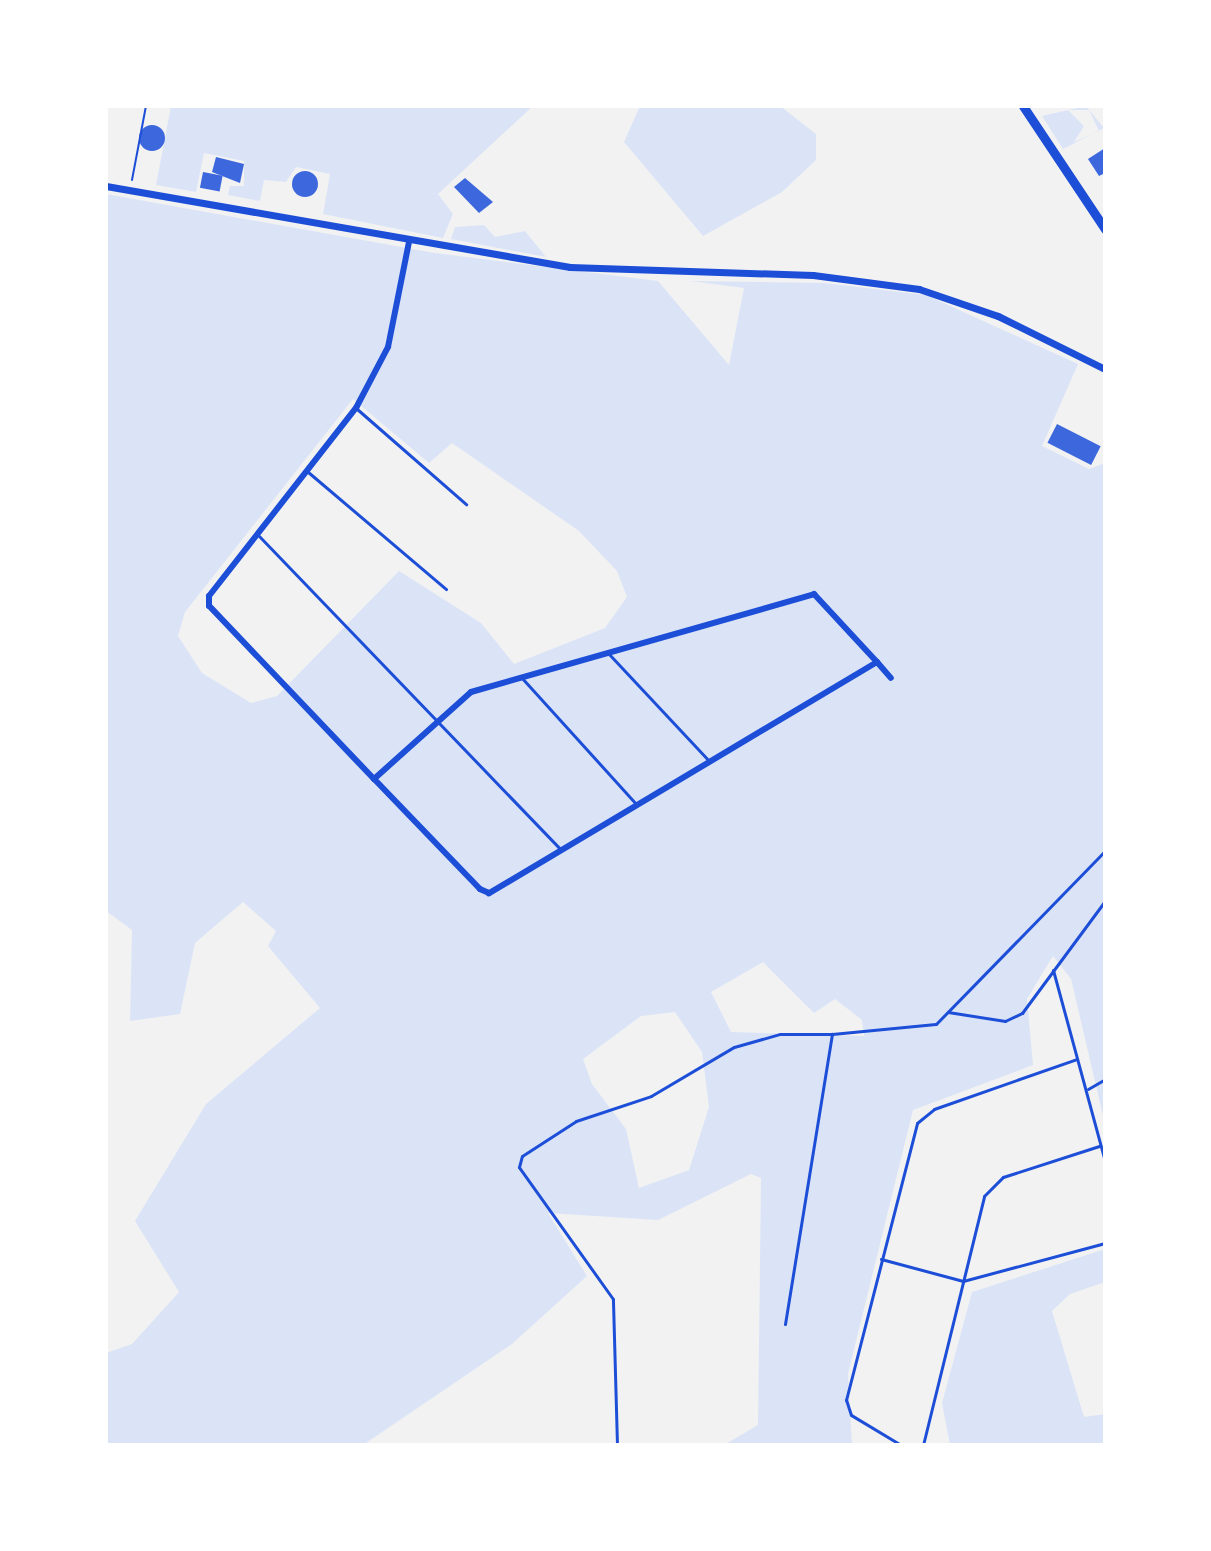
<!DOCTYPE html>
<html>
<head>
<meta charset="utf-8">
<style>
  body { margin:0 }
  #map { position:relative; width:1211px; height:1551px; overflow:hidden; background:#f2f2f2; font-family:"Source Sans 3",sans-serif }
  div>[style] { position:absolute }
  [style*='--x'] { left:calc(var(--x)*1px); top:calc(var(--y)*1px); width:calc(var(--w)*1px); rotate:calc(var(--a)*1deg) }
  .green>* { inset:0; background:#dbe4f7 }
  .building>* { inset:0; background:#3d67dc; transform-origin:0 0 }
  .round { border-radius:50% }
  .path>* { height:2px; margin:-1px; padding:0 1px; transform-origin:1px; border-radius:1px; background:#1d4ed8 }
  .service>* { height:3px; margin:-1.5px; padding:0 1.5px; transform-origin:1.5px; border-radius:1.5px; background:#1d4ed8 }
  .minor>* { height:6px; margin:-3px; padding:0 3px; transform-origin:3px; border-radius:3px; background:#1d4ed8 }
  .tertiary>* { height:7px; margin:-3.5px; padding:0 3.5px; transform-origin:3.5px; border-radius:3.5px; background:#1d4ed8 }
  .primary>* { height:9px; margin:-4.5px; padding:0 4.5px; transform-origin:4.5px; border-radius:4.5px; background:#1d4ed8 }
  span { translate:-50% -50%; white-space:nowrap; text-align:center; line-height:1.15; -webkit-text-stroke:6px #fff; paint-order:stroke }
  .frame { position:absolute; inset:0; border:108px solid #fff; pointer-events:none }
</style>
</head>
<body>
<div id="map">
  <div class="green">
    <div style="clip-path:polygon(171px 106px,533px 106px,438px 194px,453px 214px,443px 238px,323px 214px,330px 174px,296px 167px,286px 182px,264px 180px,260px 201px,228px 195px,230px 186px,244px 186px,244px 161px,204px 153px,196px 192px,156px 185px)"></div>
    <div style="clip-path:polygon(640px 106px,780px 106px,816px 134px,816px 160px,782px 192px,703px 236px,624px 142px)"></div>
    <div style="clip-path:polygon(evenodd,1086px 106px,1104px 128px,1063px 149px,1042px 116px,1086px 106px,1068px 110px,1089px 110px,1099px 131px,1074px 142px,1084px 126px,1068px 110px)"></div>
    <div style="clip-path:polygon(evenodd,106px 194px,435px 253px,658px 281px,729px 365px,744px 288px,690px 281px,824px 283px,926px 295px,1078px 364px,1042px 446px,1089px 469px,1105px 463px,1105px 1124px,1071px 979px,1053px 956px,1027px 999px,1033px 1065px,913px 1110px,848px 1374px,852px 1445px,724px 1445px,758px 1425px,761px 1178px,751px 1174px,658px 1220px,548px 1213px,587px 1276px,512px 1344px,363px 1445px,106px 1445px,106px 1353px,132px 1344px,179px 1292px,135px 1221px,206px 1104px,320px 1008px,268px 946px,276px 931px,243px 902px,195px 943px,180px 1014px,130px 1021px,132px 930px,106px 911px,106px 194px,353px 399px,429px 463px,452px 443px,579px 531px,617px 571px,627px 597px,605px 628px,514px 664px,481px 623px,399px 571px,277px 696px,251px 703px,202px 673px,178px 636px,185px 612px,353px 399px,106px 194px,763px 962px,814px 1013px,835px 999px,862px 1020px,864px 1036px,731px 1032px,711px 992px,763px 962px,106px 194px,675px 1012px,702px 1052px,709px 1107px,689px 1170px,639px 1188px,626px 1129px,592px 1084px,583px 1059px,641px 1016px,675px 1012px)"></div>
    <div style="clip-path:polygon(484px 225px,495px 237px,525px 231px,546px 257px,451px 239px,455px 227px)"></div>
    <div style="clip-path:polygon(1105px 1249px,1105px 1282px,1070px 1294px,1052px 1311px,1084px 1417px,1105px 1414px,1105px 1445px,950px 1445px,942px 1403px,972px 1292px)"></div>
  </div>
  <div class="building">
    <div class="round" style="left:139px;top:125px;width:26px;height:26px"></div>
    <div style="clip-path:polygon(1105px 148px,1105px 173px,1099px 176px,1088px 159px)"></div>
    <div style="clip-path:polygon(216px 157px,244px 164px,240px 183px,212px 172px)"></div>
    <div class="round" style="left:292px;top:171px;width:26px;height:26px"></div>
    <div style="left:203px;top:172px;width:20px;height:16px;rotate:11deg"></div>
    <div style="clip-path:polygon(465px 178px,493px 202px,479px 213px,454px 187px)"></div>
    <div style="left:1057px;top:424px;width:49px;height:21px;rotate:27deg"></div>
  </div>
  <div class="path">
    <div style="--x:132;--y:180;--w:75;--a:-79.3"></div>
  </div>
  <div class="service">
    <div style="--x:357;--y:409;--w:145;--a:41.1"></div>
    <div style="--x:308;--y:472;--w:181;--a:40.3"></div>
    <div style="--x:259;--y:536;--w:436;--a:46.1"></div>
    <div style="--x:608;--y:653;--w:148;--a:46.9"></div>
    <div style="--x:521;--y:677;--w:173;--a:47.8"></div>
    <div style="--x:1053;--y:970;--w:198;--a:74.8"></div>
    <div style="--x:948;--y:1012;--w:58;--a:9"></div>
    <div style="--x:1005;--y:1021;--w:19;--a:-25"></div>
    <div style="--x:1022;--y:1013;--w:139;--a:-53.5"></div>
    <div style="--x:1088;--y:1089;--w:20;--a:-30"></div>
    <div style="--x:881;--y:1259;--w:85;--a:15"></div>
    <div style="--x:963;--y:1281;--w:147;--a:-15"></div>
    <div style="--x:785;--y:1324;--w:294;--a:-80.8"></div>
    <div style="--x:832;--y:1034;--w:104;--a:-5.5"></div>
    <div style="--x:936;--y:1024;--w:242;--a:-45.7"></div>
    <div style="--x:617;--y:1445;--w:146;--a:-91.6"></div>
    <div style="--x:613;--y:1299;--w:162;--a:-125.5"></div>
    <div style="--x:519;--y:1167;--w:11;--a:-75"></div>
    <div style="--x:522;--y:1156;--w:64;--a:-32.9"></div>
    <div style="--x:576;--y:1121;--w:79;--a:-18.4"></div>
    <div style="--x:651;--y:1096;--w:96;--a:-30.6"></div>
    <div style="--x:734;--y:1047;--w:48;--a:-15.8"></div>
    <div style="--x:780;--y:1034;--w:52;--a:0"></div>
    <div style="--x:901;--y:1445;--w:58;--a:-149"></div>
    <div style="--x:851;--y:1415;--w:16;--a:-108"></div>
    <div style="--x:846;--y:1400;--w:286;--a:-75.6"></div>
    <div style="--x:917;--y:1123;--w:22;--a:-39"></div>
    <div style="--x:934;--y:1109;--w:151;--a:-19.3"></div>
    <div style="--x:923;--y:1445;--w:256;--a:-76.2"></div>
    <div style="--x:984;--y:1196;--w:27;--a:-45"></div>
    <div style="--x:1003;--y:1177;--w:101;--a:-17.9"></div>
  </div>
  <div class="minor">
    <div style="--x:877;--y:662;--w:21;--a:49"></div>
    <div style="--x:374;--y:779;--w:130;--a:-41.9"></div>
    <div style="--x:471;--y:692;--w:357;--a:-15.9"></div>
    <div style="--x:814;--y:594;--w:93;--a:47.2"></div>
    <div style="--x:877;--y:662;--w:452;--a:149.2"></div>
    <div style="--x:489;--y:893;--w:10;--a:-156"></div>
    <div style="--x:480;--y:889;--w:153;--a:-133.9"></div>
    <div style="--x:374;--y:779;--w:239;--a:-133.6"></div>
    <div style="--x:209;--y:606;--w:10;--a:-90"></div>
    <div style="--x:209;--y:596;--w:239;--a:-52"></div>
    <div style="--x:356;--y:408;--w:69;--a:-62.3"></div>
    <div style="--x:388;--y:347;--w:107;--a:-78.7"></div>
  </div>
  <div class="tertiary">
    <div style="--x:106;--y:186;--w:471;--a:9.9"></div>
    <div style="--x:570;--y:267;--w:243;--a:1.9"></div>
    <div style="--x:813;--y:275;--w:107;--a:7.5"></div>
    <div style="--x:919;--y:289;--w:83;--a:18.9"></div>
    <div style="--x:998;--y:316;--w:119;--a:26.4"></div>
  </div>
  <div class="primary">
    <div style="--x:1023;--y:106;--w:148;--a:56.3"></div>
  </div>
  <div class="frame"></div>
</div>
</body>
</html>
